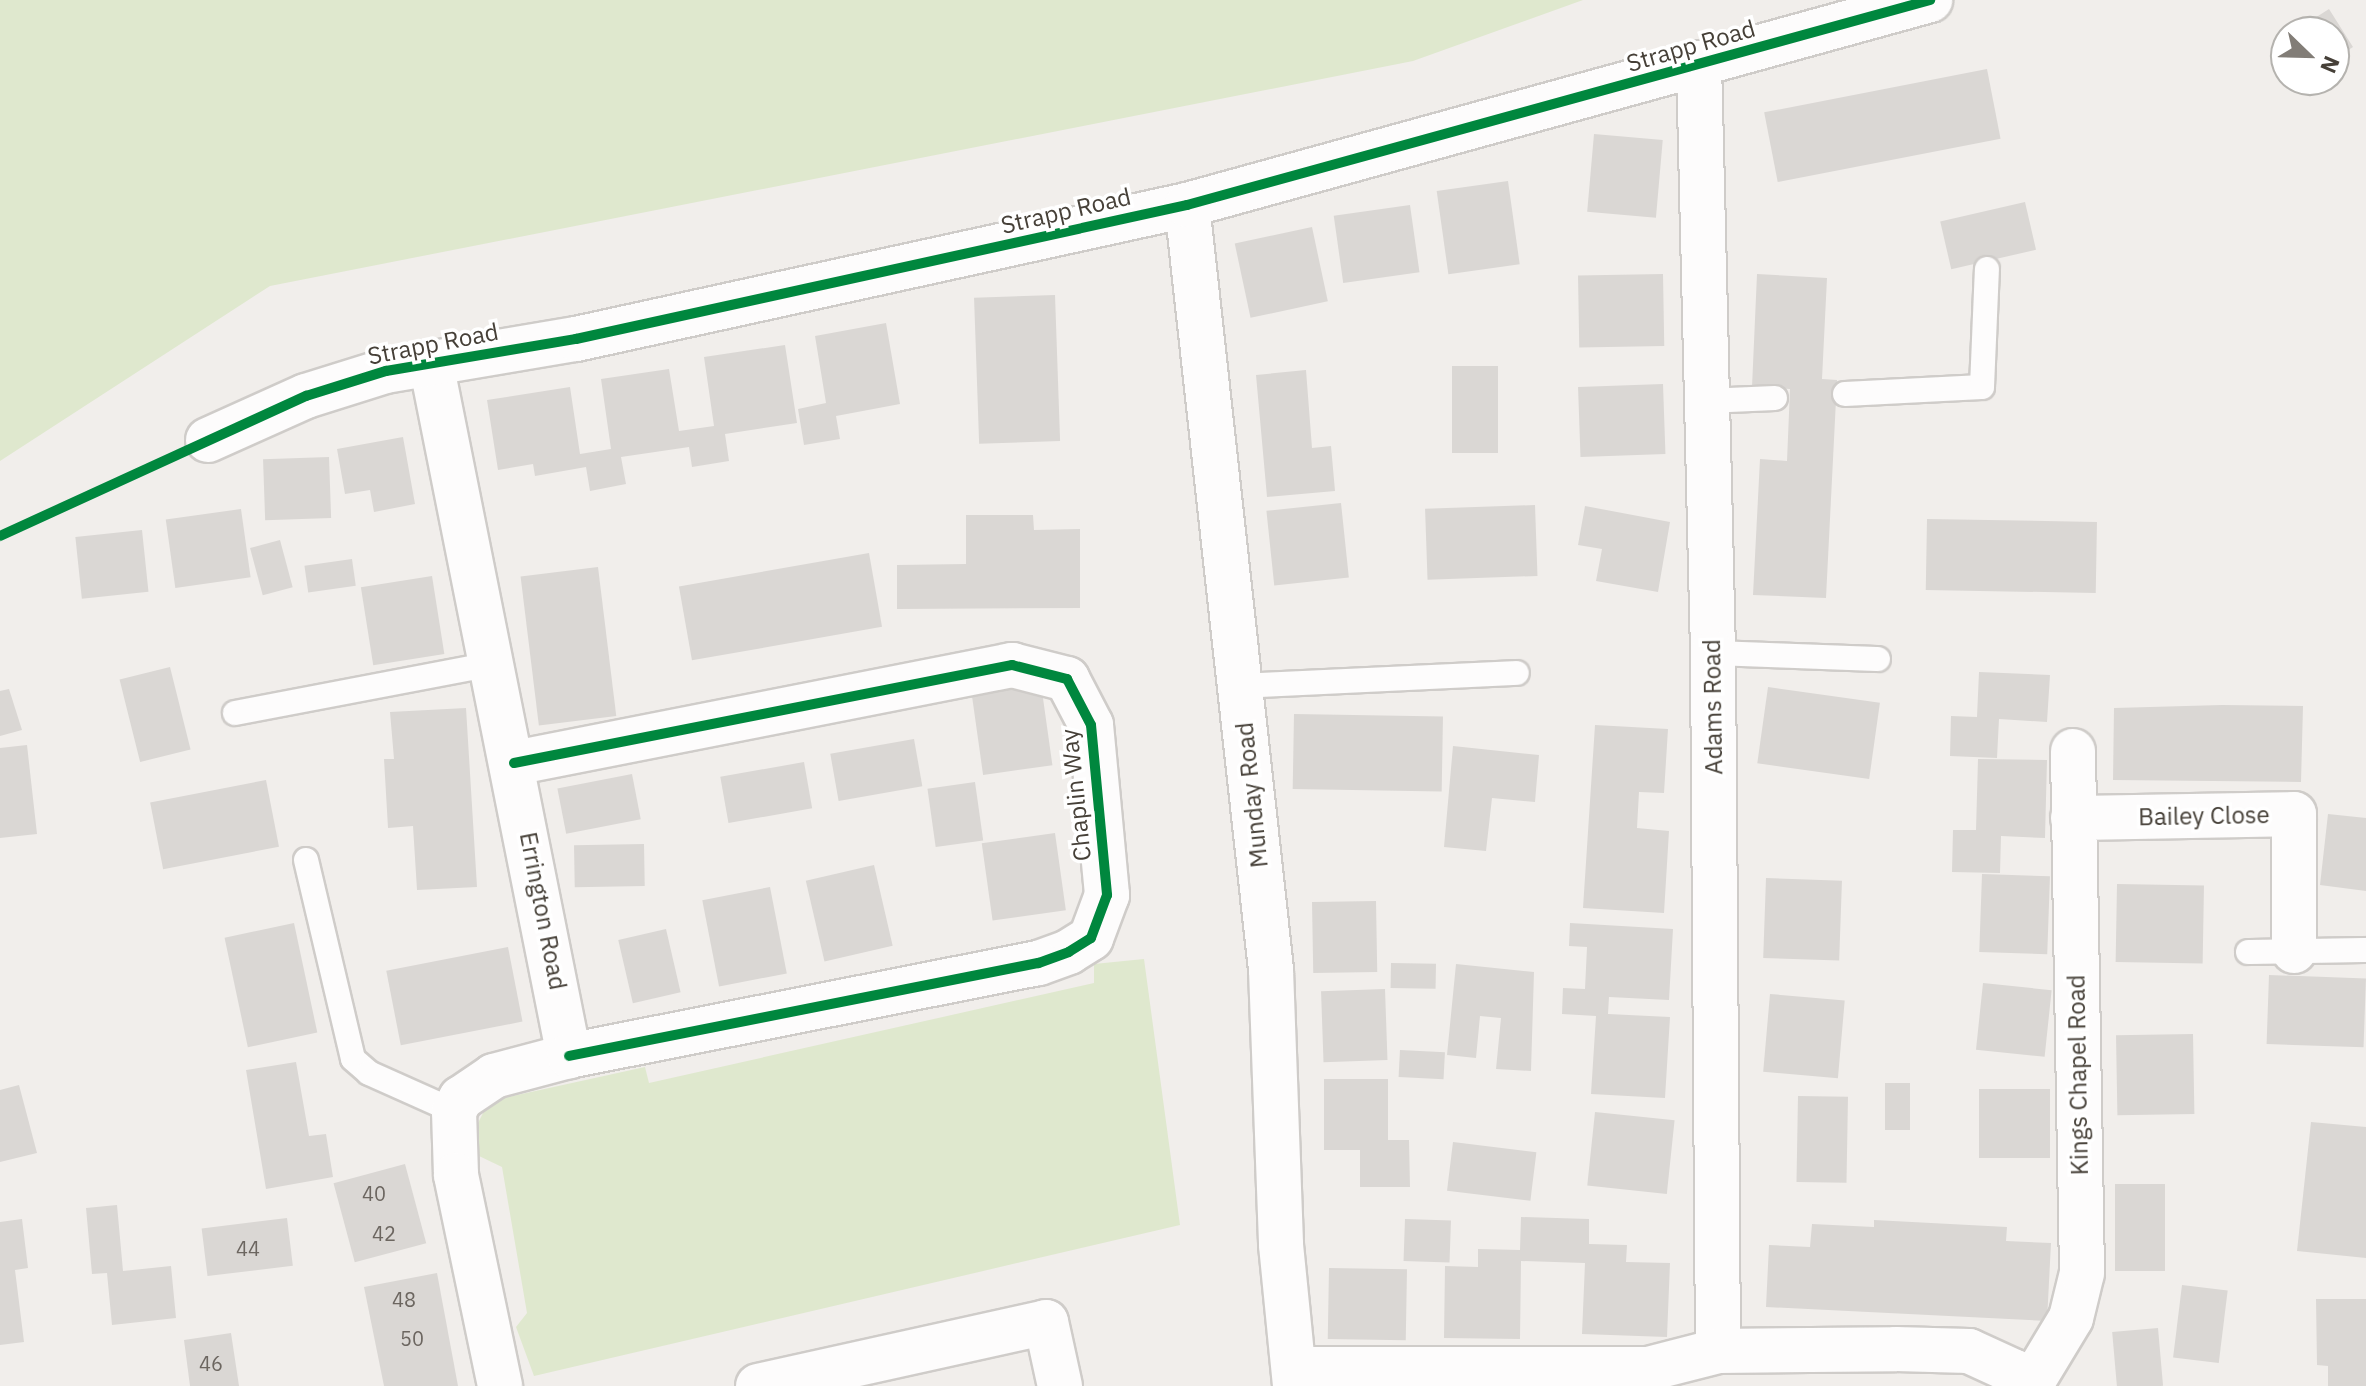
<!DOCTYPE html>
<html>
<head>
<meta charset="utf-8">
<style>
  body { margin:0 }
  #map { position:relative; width:2366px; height:1386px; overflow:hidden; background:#f1eeeb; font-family:"IBM Plex Sans",sans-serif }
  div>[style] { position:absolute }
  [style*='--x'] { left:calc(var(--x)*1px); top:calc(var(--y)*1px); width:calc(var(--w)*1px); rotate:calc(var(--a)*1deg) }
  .green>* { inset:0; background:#dfe8ce }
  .building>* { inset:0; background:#dad7d4; transform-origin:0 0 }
  .roads { filter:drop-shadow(2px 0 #cfccc9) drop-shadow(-2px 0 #cfccc9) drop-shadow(0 2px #cfccc9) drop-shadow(0 -2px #cfccc9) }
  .lane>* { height:24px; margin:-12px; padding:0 12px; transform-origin:12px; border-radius:12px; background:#fdfcfc }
  .street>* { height:44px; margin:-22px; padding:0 22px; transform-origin:22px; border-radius:22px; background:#fdfcfc }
  .cycleway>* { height:10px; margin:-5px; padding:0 5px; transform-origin:5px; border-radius:5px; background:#00873e }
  span { translate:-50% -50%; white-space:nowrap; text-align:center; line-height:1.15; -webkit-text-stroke:7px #fff; paint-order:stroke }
  .number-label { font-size:20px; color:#6c6660 }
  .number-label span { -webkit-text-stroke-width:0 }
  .street-label { font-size:24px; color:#464038 }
  .north { position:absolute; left:2270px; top:16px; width:80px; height:80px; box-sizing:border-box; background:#fff; border:2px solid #b5b3af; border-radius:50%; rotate:113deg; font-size:22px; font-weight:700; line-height:32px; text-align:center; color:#464038 }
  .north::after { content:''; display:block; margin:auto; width:28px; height:36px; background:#827d77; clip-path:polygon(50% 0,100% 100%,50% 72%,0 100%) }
</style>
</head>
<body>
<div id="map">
  <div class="green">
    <div style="clip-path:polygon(0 0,1583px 0,1413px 61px,270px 286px,0 461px)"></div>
    <div style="clip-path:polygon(1144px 959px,1180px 1225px,534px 1376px,516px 1327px,527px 1313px,502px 1167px,479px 1156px,477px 1125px,485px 1109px,504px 1098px,645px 1067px,649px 1083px,1094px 983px,1094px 964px)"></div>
  </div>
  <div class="building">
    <div style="clip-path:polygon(2329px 9px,2353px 47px,2334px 59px,2334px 32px,2293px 32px)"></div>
    <div style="left:1987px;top:69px;width:71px;height:227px;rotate:79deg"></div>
    <div style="left:1594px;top:134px;width:69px;height:78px;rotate:5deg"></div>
    <div style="left:1508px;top:181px;width:84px;height:72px;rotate:82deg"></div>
    <div style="left:2025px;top:202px;width:49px;height:87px;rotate:77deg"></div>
    <div style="left:1410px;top:205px;width:68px;height:77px;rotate:82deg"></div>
    <div style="left:1312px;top:227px;width:76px;height:79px;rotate:78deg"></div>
    <div style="left:1663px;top:274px;width:72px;height:85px;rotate:89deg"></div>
    <div style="clip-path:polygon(1757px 274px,1827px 278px,1822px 379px,1837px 380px,1826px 598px,1753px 595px,1760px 459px,1787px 461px,1790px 389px,1752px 387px)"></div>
    <div style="left:1055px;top:295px;width:146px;height:81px;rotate:88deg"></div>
    <div style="clip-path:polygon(886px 323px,900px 404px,836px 416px,840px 439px,804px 445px,798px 409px,826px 403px,815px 336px)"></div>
    <div style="clip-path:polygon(785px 345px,797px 423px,725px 434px,729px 461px,692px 467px,689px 447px,621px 457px,626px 484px,590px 491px,586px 467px,535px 476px,533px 464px,498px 470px,487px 400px,570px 387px,580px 454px,611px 449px,601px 379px,669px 369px,679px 431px,714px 426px,704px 357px)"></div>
    <div style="left:1452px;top:366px;width:46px;height:87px"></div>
    <div style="clip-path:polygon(1306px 370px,1312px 448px,1331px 446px,1335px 491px,1267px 497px,1256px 375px)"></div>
    <div style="left:1663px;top:384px;width:70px;height:85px;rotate:88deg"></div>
    <div style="clip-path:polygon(403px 437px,415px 504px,374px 512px,370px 490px,345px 494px,337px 449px)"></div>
    <div style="left:329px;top:457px;width:61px;height:66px;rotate:88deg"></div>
    <div style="left:1341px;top:503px;width:75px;height:75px;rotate:84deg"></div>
    <div style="left:1535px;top:505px;width:71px;height:110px;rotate:88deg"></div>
    <div style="clip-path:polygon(1585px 506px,1670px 522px,1658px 592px,1596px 581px,1602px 549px,1578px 545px)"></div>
    <div style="left:241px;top:509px;width:69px;height:76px;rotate:82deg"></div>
    <div style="clip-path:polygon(966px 515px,1033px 515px,1034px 530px,1080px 529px,1080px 608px,897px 609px,897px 565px,966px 564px)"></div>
    <div style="left:1927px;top:519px;width:170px;height:71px;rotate:1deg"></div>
    <div style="left:142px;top:530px;width:62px;height:67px;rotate:84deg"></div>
    <div style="left:280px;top:540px;width:49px;height:31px;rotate:75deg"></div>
    <div style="left:869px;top:553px;width:75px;height:193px;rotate:80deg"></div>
    <div style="left:352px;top:559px;width:27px;height:48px;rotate:82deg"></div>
    <div style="left:598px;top:567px;width:150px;height:78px;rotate:83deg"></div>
    <div style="left:432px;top:576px;width:79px;height:72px;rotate:81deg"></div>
    <div style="left:170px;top:667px;width:85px;height:52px;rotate:76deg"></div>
    <div style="clip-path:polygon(1979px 672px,2050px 675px,2047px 722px,1999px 719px,1997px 758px,1950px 756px,1951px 716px,1977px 717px)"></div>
    <div style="left:1041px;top:684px;width:82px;height:70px;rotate:82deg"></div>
    <div style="left:1768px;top:687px;width:113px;height:77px;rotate:8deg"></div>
    <div style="clip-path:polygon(9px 689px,22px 730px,0 736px,0 691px)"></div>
    <div style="clip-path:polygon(2222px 705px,2303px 706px,2301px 782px,2113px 780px,2114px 708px)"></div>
    <div style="clip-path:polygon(466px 708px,477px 887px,417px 890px,413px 826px,388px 828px,384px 759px,394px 759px,390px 712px)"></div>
    <div style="left:1294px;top:714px;width:149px;height:75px;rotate:1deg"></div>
    <div style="clip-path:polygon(1595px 725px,1668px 729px,1664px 793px,1639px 792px,1637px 828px,1669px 831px,1664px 913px,1583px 908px)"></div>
    <div style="left:914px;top:739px;width:48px;height:85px;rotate:80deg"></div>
    <div style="clip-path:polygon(27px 745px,37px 834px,0 838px,0 748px)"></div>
    <div style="clip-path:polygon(1453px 746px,1539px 755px,1535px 802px,1492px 798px,1486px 851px,1444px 847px)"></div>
    <div style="clip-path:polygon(1978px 759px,2047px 760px,2045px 838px,2001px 836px,2000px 873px,1952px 872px,1953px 830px,1976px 830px)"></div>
    <div style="left:804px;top:762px;width:47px;height:85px;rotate:80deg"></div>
    <div style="left:632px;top:774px;width:46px;height:76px;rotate:79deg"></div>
    <div style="left:266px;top:780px;width:68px;height:118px;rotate:79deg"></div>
    <div style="left:975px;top:782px;width:59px;height:48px;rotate:82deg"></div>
    <div style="clip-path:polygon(2328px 814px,2366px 818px,2366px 891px,2320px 885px)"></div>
    <div style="left:1055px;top:833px;width:78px;height:74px;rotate:82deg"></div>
    <div style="left:644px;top:844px;width:42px;height:70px;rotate:89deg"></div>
    <div style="left:874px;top:865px;width:83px;height:70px;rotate:77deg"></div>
    <div style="left:1982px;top:874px;width:68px;height:78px;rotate:2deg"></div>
    <div style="left:1766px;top:878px;width:76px;height:80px;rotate:2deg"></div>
    <div style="left:2117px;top:884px;width:87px;height:78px;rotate:1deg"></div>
    <div style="left:770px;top:887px;width:88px;height:69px;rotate:79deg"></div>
    <div style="left:1376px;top:901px;width:71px;height:64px;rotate:89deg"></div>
    <div style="left:294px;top:923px;width:112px;height:71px;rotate:78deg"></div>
    <div style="clip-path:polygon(1570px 923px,1673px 929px,1669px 1000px,1609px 997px,1608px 1014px,1670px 1017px,1665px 1098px,1591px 1094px,1596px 1016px,1562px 1014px,1563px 988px,1585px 989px,1587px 947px,1569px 946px)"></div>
    <div style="left:666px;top:929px;width:65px;height:49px;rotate:77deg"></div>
    <div style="left:508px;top:947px;width:76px;height:124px;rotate:79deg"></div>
    <div style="left:1391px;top:963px;width:45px;height:25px;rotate:1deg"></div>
    <div style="clip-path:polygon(1456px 964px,1534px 972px,1531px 1071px,1496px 1069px,1501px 1018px,1480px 1016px,1476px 1058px,1447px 1055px)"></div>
    <div style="left:2269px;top:975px;width:97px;height:69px;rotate:2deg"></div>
    <div style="left:1983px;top:983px;width:69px;height:67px;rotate:6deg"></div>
    <div style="left:1385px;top:989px;width:71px;height:64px;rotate:88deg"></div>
    <div style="left:1770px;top:994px;width:75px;height:78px;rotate:5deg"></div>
    <div style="left:2193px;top:1034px;width:80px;height:77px;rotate:89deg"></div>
    <div style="left:1400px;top:1050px;width:45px;height:27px;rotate:3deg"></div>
    <div style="clip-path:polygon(296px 1062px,309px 1136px,326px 1134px,333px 1177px,266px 1189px,246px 1070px)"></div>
    <div style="clip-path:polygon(1324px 1079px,1388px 1079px,1388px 1140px,1409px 1140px,1410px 1187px,1360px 1187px,1360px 1150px,1324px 1150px)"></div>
    <div style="left:1885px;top:1083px;width:25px;height:47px"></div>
    <div style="clip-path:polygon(19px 1085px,37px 1153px,0 1162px,0 1090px)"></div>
    <div style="left:1979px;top:1089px;width:71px;height:69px"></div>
    <div style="left:1798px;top:1096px;width:50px;height:86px;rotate:1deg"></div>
    <div style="left:1595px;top:1112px;width:80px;height:74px;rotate:6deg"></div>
    <div style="clip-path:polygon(2311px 1122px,2366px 1127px,2366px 1258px,2297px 1251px)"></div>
    <div style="left:1453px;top:1142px;width:84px;height:49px;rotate:7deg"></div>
    <div style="left:405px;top:1164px;width:82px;height:74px;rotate:75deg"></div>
    <div style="left:2115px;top:1184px;width:50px;height:87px"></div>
    <div style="clip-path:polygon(117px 1205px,123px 1271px,171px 1266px,176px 1318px,112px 1325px,107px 1273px,92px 1274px,86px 1208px)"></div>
    <div style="clip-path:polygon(1521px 1217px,1589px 1219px,1589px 1244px,1627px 1245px,1626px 1262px,1670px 1263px,1667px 1337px,1582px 1334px,1585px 1263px,1521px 1261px,1520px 1339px,1444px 1338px,1445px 1266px,1478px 1267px,1478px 1249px,1520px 1250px)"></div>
    <div style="left:287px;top:1218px;width:48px;height:86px;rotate:83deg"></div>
    <div style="clip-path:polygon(22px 1219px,28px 1268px,15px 1270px,24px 1342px,0 1345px,0 1222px)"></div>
    <div style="left:1405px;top:1219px;width:46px;height:42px;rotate:2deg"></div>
    <div style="clip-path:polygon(1874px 1220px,2007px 1227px,2006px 1241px,2051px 1243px,2047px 1321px,1766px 1307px,1769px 1245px,1810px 1247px,1812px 1224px,1874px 1227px)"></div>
    <div style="left:1329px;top:1268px;width:78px;height:71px;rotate:1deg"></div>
    <div style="clip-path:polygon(437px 1273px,458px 1386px,384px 1386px,364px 1287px)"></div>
    <div style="left:2182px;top:1285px;width:46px;height:73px;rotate:7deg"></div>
    <div style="clip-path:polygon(2316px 1299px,2366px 1299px,2366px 1386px,2328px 1386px,2328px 1366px,2317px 1365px)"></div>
    <div style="left:2158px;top:1328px;width:58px;height:46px;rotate:85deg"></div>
    <div style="clip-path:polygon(231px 1333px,239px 1386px,190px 1386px,184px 1340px)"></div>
  </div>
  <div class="roads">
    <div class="lane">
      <div style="--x:1845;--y:394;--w:137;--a:-2.9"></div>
      <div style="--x:1982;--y:387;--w:118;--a:-87.6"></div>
      <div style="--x:1706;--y:401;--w:69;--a:-2.5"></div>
      <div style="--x:1713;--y:653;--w:165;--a:2.1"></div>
      <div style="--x:1240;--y:686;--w:277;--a:-2.7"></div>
      <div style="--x:235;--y:713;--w:261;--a:-10.8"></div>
      <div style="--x:306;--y:860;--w:204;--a:76.7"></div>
      <div style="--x:353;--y:1059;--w:21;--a:41"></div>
      <div style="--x:369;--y:1073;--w:93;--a:24.1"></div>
      <div style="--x:2248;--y:952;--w:118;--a:-1"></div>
    </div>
    <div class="street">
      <div style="--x:1699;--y:63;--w:590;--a:88.64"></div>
      <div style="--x:1713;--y:653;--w:698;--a:89.59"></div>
      <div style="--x:1187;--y:205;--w:770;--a:83.73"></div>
      <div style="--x:1271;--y:970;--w:275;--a:87.9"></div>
      <div style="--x:1281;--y:1245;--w:142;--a:84.3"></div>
      <div style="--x:431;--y:363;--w:707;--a:78.74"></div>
      <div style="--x:569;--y:1056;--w:78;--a:165.1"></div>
      <div style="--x:494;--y:1076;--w:40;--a:146"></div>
      <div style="--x:461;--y:1098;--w:15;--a:118"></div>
      <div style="--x:454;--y:1111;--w:64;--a:88.2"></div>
      <div style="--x:456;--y:1175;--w:216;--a:78.2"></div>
      <div style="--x:208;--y:440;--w:107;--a:-24.2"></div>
      <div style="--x:306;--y:396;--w:84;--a:-17.4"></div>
      <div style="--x:386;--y:371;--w:193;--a:-9.6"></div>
      <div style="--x:576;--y:339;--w:626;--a:-12.37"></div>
      <div style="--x:1187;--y:205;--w:771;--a:-15.42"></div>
      <div style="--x:514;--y:763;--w:508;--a:-11.13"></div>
      <div style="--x:1012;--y:665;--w:57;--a:14.3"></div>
      <div style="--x:1067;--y:679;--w:52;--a:62.4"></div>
      <div style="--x:1091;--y:725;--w:171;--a:84.6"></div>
      <div style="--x:1107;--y:895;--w:46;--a:110.4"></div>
      <div style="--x:1091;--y:938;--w:26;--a:148"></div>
      <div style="--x:1069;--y:952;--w:33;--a:160"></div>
      <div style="--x:1038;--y:963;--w:478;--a:168.8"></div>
      <div style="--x:2073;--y:818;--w:221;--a:-1"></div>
      <div style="--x:2294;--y:814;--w:137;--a:90"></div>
      <div style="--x:1294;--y:1369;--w:354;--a:0"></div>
      <div style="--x:1648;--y:1369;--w:72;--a:-14.4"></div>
      <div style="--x:1718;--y:1351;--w:178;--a:-0.6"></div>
      <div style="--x:1896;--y:1349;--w:73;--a:1.6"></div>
      <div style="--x:1969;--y:1351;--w:51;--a:24.5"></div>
      <div style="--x:2015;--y:1372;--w:19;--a:47"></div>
      <div style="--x:758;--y:1386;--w:295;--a:-12.5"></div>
      <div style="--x:1046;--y:1322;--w:66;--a:77.7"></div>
      <div style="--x:2030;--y:1386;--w:79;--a:-58.9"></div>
      <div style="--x:2071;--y:1318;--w:46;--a:-76.3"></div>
      <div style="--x:2082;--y:1273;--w:522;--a:-90.99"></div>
    </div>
  </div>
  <div class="cycleway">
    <div style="--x:0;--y:536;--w:337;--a:-24.6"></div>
    <div style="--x:306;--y:396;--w:84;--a:-17.4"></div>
    <div style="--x:386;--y:371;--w:193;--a:-9.6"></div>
    <div style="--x:576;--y:339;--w:626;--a:-12.37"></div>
    <div style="--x:1187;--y:205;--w:771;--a:-15.42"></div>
    <div style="--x:514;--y:763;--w:508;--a:-11.13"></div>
    <div style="--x:1012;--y:665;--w:57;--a:14.3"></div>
    <div style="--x:1067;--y:679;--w:52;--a:62.4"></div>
    <div style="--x:1091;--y:725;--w:171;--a:84.6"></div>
    <div style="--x:1107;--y:895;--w:46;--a:110.4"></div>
    <div style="--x:1091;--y:938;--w:26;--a:148"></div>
    <div style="--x:1069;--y:952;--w:33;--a:160"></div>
    <div style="--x:1038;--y:963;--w:478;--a:168.8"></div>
  </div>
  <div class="number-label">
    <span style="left:374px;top:1193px">40</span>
    <span style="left:384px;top:1233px">42</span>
    <span style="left:248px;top:1248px">44</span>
    <span style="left:404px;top:1299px">48</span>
    <span style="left:412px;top:1338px">50</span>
    <span style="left:211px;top:1363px">46</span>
  </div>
  <div class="street-label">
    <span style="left:1691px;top:46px;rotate:-16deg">Strapp Road</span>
    <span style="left:1066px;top:211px;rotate:-13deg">Strapp Road</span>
    <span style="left:433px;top:344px;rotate:-11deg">Strapp Road</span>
    <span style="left:1713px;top:707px;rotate:-91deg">Adams Road</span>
    <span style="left:1076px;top:795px;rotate:-96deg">Chaplin Way</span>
    <span style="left:1252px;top:795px;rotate:-96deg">Munday Road</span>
    <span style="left:2204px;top:816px;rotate:-1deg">Bailey Close</span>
    <span style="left:543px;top:911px;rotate:79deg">Errington Road</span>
    <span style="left:2078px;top:1075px;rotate:-91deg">Kings Chapel Road</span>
  </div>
  <div class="north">N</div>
</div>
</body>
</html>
